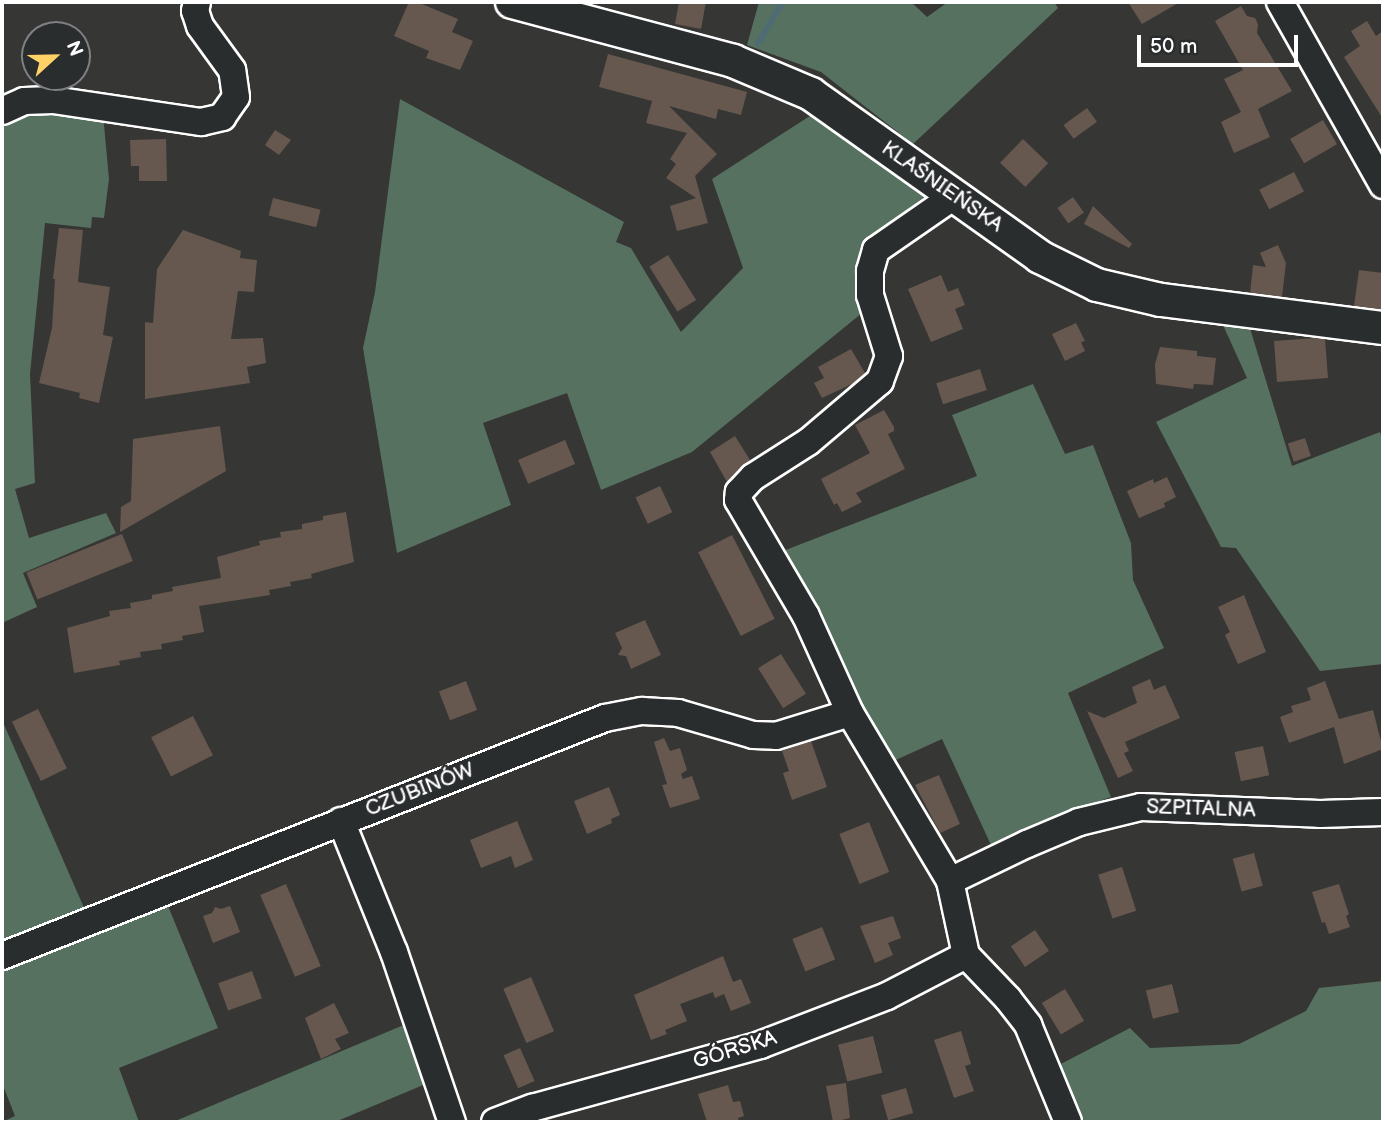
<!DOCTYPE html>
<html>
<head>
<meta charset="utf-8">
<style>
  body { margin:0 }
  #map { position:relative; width:1385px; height:1124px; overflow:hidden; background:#363634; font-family:"Balsamiq Sans",sans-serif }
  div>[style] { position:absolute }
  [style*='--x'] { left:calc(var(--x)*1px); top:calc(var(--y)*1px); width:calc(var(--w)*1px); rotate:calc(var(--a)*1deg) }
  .green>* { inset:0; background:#56715f }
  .stream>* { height:6px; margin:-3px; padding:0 3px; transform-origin:3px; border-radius:3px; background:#4f6b73 }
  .building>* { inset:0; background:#66584e; transform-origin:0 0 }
  .roads { filter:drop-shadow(2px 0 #fff) drop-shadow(-2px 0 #fff) drop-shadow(0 2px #fff) drop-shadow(0 -2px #fff) }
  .minor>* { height:26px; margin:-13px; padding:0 13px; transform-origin:13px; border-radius:13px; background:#2a2d2e }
  .tertiary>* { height:32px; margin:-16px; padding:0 16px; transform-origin:16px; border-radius:16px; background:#2a2d2e }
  span { translate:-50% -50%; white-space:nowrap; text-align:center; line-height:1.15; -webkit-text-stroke:5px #2a2d2e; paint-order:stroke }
  .street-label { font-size:21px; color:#fff }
  .frame { position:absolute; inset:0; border:4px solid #fff; pointer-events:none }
  .north { position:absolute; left:21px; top:21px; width:70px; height:70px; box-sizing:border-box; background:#2a2d2e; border:2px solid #7f8182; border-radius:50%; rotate:68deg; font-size:19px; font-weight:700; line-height:28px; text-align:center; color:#fff }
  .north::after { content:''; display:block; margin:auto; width:24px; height:32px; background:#ffd166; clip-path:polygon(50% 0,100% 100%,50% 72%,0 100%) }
  .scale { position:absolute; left:1137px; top:35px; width:161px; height:32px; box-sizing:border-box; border:4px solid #fff; border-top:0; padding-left:9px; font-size:21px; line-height:24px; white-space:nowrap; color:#fff; -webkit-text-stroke:5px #2a2d2e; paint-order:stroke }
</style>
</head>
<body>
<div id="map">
  <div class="green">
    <div style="clip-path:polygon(759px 2px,911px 2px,927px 17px,948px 2px,1054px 2px,1058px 8px,913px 144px,821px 72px,747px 45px)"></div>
    <div style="clip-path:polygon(400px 99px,624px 222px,616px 242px,631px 248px,681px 332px,743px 268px,712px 179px,813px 114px,924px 197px,861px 245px,862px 313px,692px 452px,601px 490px,567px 393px,483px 423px,511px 505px,397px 553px,363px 348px,375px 292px)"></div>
    <div style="clip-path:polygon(48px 106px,108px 116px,104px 125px,109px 179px,104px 218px,92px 217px,91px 228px,45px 223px,30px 374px,35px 483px,15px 489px,29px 538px,106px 513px,116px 533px,23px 573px,37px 607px,2px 623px,2px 117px)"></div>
    <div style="clip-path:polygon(1223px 325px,1249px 325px,1292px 466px,1380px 432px,1383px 442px,1383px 664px,1320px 671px,1236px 548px,1221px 547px,1156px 422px,1247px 378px)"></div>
    <div style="clip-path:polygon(1033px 384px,1065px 454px,1093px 445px,1131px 543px,1133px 580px,1164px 648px,1068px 693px,1111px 797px,1057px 816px,991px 845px,942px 739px,887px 764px,783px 551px,977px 476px,952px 415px)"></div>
    <div style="clip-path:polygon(2px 720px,85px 910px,2px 942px)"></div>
    <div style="clip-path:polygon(166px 901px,218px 1028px,119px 1068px,139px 1122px,2px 1122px,15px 1116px,2px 1083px,2px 966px)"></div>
    <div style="clip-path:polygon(1383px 981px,1383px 1122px,1079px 1122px,1055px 1067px,1130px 1028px,1150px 1048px,1239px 1044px,1306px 1011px,1319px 988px)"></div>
    <div style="clip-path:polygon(406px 1024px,428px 1083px,335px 1122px,173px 1122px)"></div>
  </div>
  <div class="stream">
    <div style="--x:758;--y:43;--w:48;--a:-58.6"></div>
  </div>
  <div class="building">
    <div style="clip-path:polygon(409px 2px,417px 2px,458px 19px,452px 32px,473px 41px,460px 70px,426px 58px,429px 51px,394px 36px)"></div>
    <div style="clip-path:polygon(679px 2px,706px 2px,701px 29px,675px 24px)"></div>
    <div style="clip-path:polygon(1128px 2px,1180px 2px,1142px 24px)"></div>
    <div style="clip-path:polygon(1241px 6px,1247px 16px,1255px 18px,1258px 24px,1257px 33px,1292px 91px,1258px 109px,1270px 137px,1234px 153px,1221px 122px,1241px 112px,1224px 79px,1243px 70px,1215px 21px)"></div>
    <div style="clip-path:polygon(1367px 21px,1376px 36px,1383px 31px,1383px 119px,1344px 57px,1360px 46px,1351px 31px)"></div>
    <div style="clip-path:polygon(608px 54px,747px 92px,741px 115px,718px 109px,716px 119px,669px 106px,717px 154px,695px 176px,708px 223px,677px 231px,670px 206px,696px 198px,666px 178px,676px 164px,670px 159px,687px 133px,646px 123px,652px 101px,599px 87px)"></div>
    <div style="left:1087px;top:108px;width:17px;height:29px;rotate:54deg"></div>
    <div style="left:1323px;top:120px;width:28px;height:38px;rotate:60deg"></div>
    <div style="clip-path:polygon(275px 130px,291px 140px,279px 155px,265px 145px)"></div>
    <div style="clip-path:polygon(166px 139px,167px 181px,139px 181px,139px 166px,131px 166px,130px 140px)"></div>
    <div style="left:1023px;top:139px;width:35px;height:33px;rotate:44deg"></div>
    <div style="left:1294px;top:172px;width:22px;height:39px;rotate:63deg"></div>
    <div style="left:1073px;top:197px;width:19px;height:19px;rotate:55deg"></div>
    <div style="left:273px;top:198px;width:49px;height:18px;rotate:14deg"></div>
    <div style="clip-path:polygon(1093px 206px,1132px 244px,1129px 248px,1084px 224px)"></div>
    <div style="clip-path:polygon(59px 228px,83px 230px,78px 282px,110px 287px,103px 335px,113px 337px,99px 403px,79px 398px,80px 393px,39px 383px,52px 328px,55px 279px,53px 279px)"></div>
    <div style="clip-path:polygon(183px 230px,241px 251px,240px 258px,257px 260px,254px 292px,238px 291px,231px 339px,263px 338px,266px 363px,247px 367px,250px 383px,145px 399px,145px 322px,153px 323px,157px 269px)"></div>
    <div style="clip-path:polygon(1278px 245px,1286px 263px,1282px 297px,1250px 293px,1253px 265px,1266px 267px,1260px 253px)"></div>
    <div style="left:668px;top:255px;width:53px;height:22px;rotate:58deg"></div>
    <div style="clip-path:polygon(1359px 270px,1383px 273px,1383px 310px,1354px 306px)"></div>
    <div style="clip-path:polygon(941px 275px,948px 292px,958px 288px,965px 305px,955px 309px,963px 329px,931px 342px,908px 289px)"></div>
    <div style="clip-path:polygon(1076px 323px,1085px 341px,1081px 342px,1085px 351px,1065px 361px,1052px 334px)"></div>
    <div style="clip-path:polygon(1315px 338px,1325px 339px,1328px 378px,1277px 382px,1274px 341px)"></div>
    <div style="clip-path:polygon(1160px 347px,1197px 351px,1197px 356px,1216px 358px,1213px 385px,1194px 384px,1193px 389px,1156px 384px,1155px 364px)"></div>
    <div style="clip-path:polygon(851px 349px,865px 373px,854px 383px,822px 398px,814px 383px,824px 378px,818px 367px)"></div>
    <div style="left:980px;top:369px;width:22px;height:46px;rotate:72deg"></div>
    <div style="clip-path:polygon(884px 410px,894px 427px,894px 431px,888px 434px,905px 469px,856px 493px,862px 502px,842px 512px,837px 503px,834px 505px,821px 479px,870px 453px,855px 425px)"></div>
    <div style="clip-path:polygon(220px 426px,226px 471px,120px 532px,121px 507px,131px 501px,133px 439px)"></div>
    <div style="clip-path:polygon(735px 436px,750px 460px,727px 482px,710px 452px)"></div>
    <div style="left:1305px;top:438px;width:19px;height:18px;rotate:72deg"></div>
    <div style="left:565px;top:440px;width:26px;height:51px;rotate:67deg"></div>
    <div style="clip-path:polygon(1167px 477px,1176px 497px,1164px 503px,1165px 507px,1139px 518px,1127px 491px,1153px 479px,1154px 483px)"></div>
    <div style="left:660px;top:486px;width:29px;height:27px;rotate:65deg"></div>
    <div style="clip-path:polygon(346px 512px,354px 562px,311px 574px,312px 578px,290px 582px,291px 586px,269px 590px,270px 595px,199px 606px,204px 632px,182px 636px,183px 640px,161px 644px,162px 649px,140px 652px,141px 657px,119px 661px,120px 665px,74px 673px,67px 628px,110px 616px,109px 611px,131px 608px,130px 603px,152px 599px,152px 595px,173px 591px,172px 587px,221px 578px,217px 557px,260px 545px,259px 541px,281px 537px,280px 532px,302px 529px,302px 524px,323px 520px,323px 516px)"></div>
    <div style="left:122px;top:534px;width:29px;height:103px;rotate:68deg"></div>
    <div style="left:732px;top:535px;width:94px;height:38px;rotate:63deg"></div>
    <div style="clip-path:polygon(1244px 595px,1266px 652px,1238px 664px,1225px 635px,1230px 632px,1218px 607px)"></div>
    <div style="clip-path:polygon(645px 620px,661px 655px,631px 669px,626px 656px,618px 655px,622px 648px,615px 633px)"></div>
    <div style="left:781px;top:654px;width:47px;height:27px;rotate:58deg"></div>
    <div style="clip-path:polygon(1150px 679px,1154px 690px,1165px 685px,1180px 718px,1125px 742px,1129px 751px,1124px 753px,1133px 771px,1118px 778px,1087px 711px,1104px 718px,1137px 703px,1132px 687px)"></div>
    <div style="left:466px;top:681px;width:31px;height:29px;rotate:69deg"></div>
    <div style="clip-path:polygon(1325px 681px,1339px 719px,1373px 710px,1383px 749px,1344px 764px,1334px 727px,1289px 743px,1280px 717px,1293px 712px,1291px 706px,1311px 700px,1307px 688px)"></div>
    <div style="left:38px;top:709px;width:66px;height:29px;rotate:64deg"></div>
    <div style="left:193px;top:716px;width:44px;height:47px;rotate:63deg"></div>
    <div style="clip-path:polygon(664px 738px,670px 751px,680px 748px,687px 770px,681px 774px,683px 779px,692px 776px,700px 799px,670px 808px,662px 785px,667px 784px,654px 742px)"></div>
    <div style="clip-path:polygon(811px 741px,827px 787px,792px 800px,783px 773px,789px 771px,782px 751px)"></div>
    <div style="left:1263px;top:746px;width:30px;height:29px;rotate:78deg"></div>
    <div style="clip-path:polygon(939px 775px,960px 824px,940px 833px,915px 785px)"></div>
    <div style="clip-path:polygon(609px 787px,620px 815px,611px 819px,612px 823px,587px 834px,574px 801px)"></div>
    <div style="clip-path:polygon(517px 821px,533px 860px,515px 868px,511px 856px,481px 868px,470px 840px)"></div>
    <div style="left:869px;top:822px;width:54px;height:32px;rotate:68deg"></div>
    <div style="left:1254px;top:853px;width:34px;height:22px;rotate:75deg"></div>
    <div style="left:1122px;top:867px;width:46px;height:25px;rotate:72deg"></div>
    <div style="left:286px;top:884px;width:89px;height:28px;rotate:67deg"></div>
    <div style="clip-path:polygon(1339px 884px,1349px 914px,1346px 916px,1350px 927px,1329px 934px,1325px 922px,1322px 923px,1312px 892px)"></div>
    <div style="clip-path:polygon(230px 906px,240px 932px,213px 943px,203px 916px,212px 913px,215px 907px,221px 909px)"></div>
    <div style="clip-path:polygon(893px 916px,901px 938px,888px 943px,893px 955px,875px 963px,860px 926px)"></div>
    <div style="left:822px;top:927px;width:35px;height:32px;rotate:68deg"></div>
    <div style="left:1035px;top:930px;width:25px;height:29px;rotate:56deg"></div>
    <div style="clip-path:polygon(723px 956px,733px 982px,741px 979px,751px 1003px,731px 1011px,724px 994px,715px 998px,713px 992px,680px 1004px,687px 1021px,665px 1030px,667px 1034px,651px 1040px,634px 995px)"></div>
    <div style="left:252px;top:971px;width:29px;height:36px;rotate:70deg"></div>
    <div style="left:531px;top:977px;width:59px;height:30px;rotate:67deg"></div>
    <div style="left:1172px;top:984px;width:29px;height:27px;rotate:76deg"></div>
    <div style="left:1065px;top:989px;width:37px;height:27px;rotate:59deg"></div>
    <div style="clip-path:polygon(334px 1003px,349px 1033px,335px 1039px,341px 1049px,321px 1059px,305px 1018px)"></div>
    <div style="clip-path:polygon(961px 1031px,971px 1064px,965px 1066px,974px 1091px,954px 1098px,934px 1040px)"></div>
    <div style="left:873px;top:1036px;width:38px;height:36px;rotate:76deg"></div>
    <div style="left:520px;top:1048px;width:36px;height:18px;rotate:66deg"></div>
    <div style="clip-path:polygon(846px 1083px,850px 1118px,833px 1122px,826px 1086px)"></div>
    <div style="clip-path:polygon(728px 1085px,733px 1102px,740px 1101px,744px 1116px,738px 1118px,739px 1122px,707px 1122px,698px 1094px)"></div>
    <div style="left:906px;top:1088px;width:26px;height:26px;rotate:74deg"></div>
  </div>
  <div class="roads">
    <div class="minor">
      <div style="--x:1280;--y:2;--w:210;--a:60.6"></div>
      <div style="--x:2;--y:111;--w:24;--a:-24"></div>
      <div style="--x:24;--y:101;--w:29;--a:-2"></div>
      <div style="--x:53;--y:100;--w:150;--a:8.5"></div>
      <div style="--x:201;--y:122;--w:22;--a:-13"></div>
      <div style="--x:222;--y:117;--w:24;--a:-55"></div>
      <div style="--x:236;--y:97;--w:27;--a:-98"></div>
      <div style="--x:232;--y:70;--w:54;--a:-126"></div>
      <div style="--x:200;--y:26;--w:16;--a:-108"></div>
      <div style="--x:195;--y:11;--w:9;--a:-77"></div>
      <div style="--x:954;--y:196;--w:95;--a:145.3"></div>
      <div style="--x:876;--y:250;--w:22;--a:106"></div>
      <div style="--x:870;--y:271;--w:24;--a:90"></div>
      <div style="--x:870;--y:295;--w:64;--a:72.7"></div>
      <div style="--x:889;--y:356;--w:27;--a:110"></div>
      <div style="--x:880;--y:381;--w:94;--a:139.7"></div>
      <div style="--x:808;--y:442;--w:65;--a:147.5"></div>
      <div style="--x:753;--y:477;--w:21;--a:133"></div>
      <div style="--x:739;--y:492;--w:8;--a:97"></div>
      <div style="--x:738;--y:500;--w:134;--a:59.6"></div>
      <div style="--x:806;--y:616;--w:107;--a:65.6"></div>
      <div style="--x:850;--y:713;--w:196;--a:59.2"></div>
      <div style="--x:950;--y:881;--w:76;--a:77.8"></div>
      <div style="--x:966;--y:955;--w:61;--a:46.3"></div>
      <div style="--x:1008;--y:999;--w:33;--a:52"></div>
      <div style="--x:1028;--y:1025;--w:105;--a:67.6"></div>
      <div style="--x:341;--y:821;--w:141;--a:68"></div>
      <div style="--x:394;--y:952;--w:180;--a:71.2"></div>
      <div style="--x:950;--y:881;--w:85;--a:-25.7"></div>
      <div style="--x:1027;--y:844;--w:56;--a:-22.9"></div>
      <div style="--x:1079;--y:822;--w:64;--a:-13.6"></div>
      <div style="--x:1141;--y:807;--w:179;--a:2.2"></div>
      <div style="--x:1320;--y:814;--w:63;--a:-1.8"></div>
      <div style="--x:2;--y:956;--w:648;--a:-21.54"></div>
      <div style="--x:605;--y:718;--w:38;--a:-11"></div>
      <div style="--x:642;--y:711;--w:36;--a:3"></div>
      <div style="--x:678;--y:713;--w:78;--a:16.3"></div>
      <div style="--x:753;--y:735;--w:23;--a:2"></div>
      <div style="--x:776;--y:736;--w:77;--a:-17.3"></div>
      <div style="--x:495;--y:1122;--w:40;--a:-21"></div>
      <div style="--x:532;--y:1108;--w:237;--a:-15.4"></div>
      <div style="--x:760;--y:1045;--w:136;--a:-21.1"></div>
      <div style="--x:887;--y:996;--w:89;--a:-27.4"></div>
    </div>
    <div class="tertiary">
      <div style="--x:512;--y:2;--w:229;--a:14.9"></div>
      <div style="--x:733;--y:61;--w:85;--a:22.9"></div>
      <div style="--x:811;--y:94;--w:281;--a:35.4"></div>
      <div style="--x:1040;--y:257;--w:64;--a:26.2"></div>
      <div style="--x:1097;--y:285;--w:66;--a:13.2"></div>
      <div style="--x:1161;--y:300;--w:224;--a:7.2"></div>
    </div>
  </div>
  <div class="street-label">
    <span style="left:942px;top:187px;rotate:35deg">KLAŚNIEŃSKA</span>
    <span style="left:420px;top:790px;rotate:-21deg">CZUBINÓW</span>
    <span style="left:1201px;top:809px;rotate:2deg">SZPITALNA</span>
    <span style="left:735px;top:1050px;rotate:-17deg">GÓRSKA</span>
  </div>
  <div class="frame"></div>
  <div class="north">N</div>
  <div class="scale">50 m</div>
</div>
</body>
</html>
